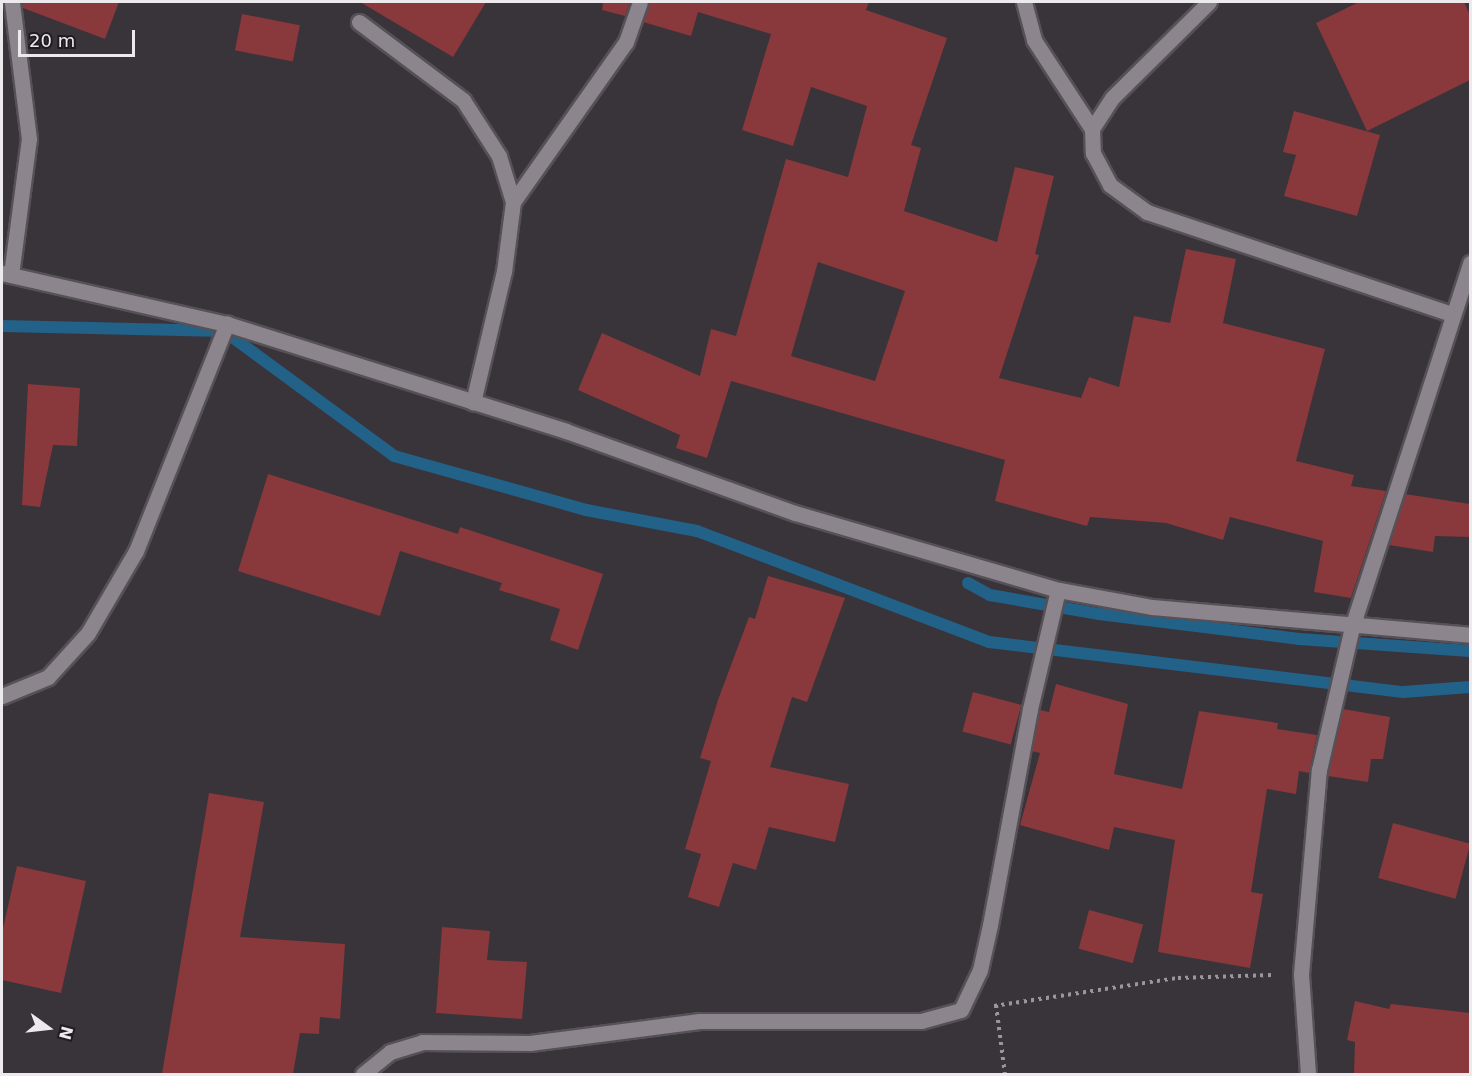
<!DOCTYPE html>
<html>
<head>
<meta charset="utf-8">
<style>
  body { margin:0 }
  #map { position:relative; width:1472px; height:1076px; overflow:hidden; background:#39333a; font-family:"DejaVu Sans",sans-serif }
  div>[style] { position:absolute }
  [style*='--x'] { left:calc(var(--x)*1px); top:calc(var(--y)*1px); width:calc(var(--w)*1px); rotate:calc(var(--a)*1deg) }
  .stream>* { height:12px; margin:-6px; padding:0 6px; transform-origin:6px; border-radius:6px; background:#226188 }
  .building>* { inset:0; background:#89383c; transform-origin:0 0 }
  .path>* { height:4px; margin-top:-2px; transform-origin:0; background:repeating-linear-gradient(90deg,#9a969b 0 3px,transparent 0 7.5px) }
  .roads { filter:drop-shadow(2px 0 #555156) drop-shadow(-2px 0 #555156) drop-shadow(0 2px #555156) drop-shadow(0 -2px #555156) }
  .service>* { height:15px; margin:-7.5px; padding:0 7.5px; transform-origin:7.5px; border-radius:7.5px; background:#8c858e }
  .minor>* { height:15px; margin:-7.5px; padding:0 7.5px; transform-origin:7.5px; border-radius:7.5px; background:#8c858e }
  .secondary>* { height:15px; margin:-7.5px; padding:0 7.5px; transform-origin:7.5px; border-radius:7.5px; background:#8c858e }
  span { translate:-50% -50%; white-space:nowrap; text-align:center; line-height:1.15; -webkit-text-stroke:4.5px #1e1c1f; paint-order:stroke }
  .frame { position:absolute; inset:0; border:3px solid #edeaee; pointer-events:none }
  .north { position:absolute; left:18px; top:998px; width:60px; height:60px; -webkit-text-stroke:4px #1e1c1f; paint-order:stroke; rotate:105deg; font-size:16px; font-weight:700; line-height:24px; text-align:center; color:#edeaee }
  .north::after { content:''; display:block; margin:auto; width:21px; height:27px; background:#edeaee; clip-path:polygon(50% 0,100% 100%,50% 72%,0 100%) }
  .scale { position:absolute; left:18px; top:30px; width:117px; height:27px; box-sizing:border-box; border:3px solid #edeaee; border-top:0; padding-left:8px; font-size:18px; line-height:21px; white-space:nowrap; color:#edeaee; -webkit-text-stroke:4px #1e1c1f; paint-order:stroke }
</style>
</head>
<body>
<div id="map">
  <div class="stream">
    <div style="--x:2;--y:326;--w:222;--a:1.3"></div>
    <div style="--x:224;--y:331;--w:211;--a:36.3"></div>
    <div style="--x:394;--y:456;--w:199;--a:15.7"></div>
    <div style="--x:586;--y:510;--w:113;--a:10.7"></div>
    <div style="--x:697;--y:531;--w:312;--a:20.8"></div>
    <div style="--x:989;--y:642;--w:417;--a:6.9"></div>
    <div style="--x:1403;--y:692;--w:67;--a:-4.3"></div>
    <div style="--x:968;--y:583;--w:25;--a:29"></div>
    <div style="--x:990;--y:595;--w:111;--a:9.9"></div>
    <div style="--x:1099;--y:614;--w:202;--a:7.1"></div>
    <div style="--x:1299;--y:639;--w:171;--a:4"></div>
  </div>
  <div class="building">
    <div style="clip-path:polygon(22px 2px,119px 2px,105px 39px,23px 8px)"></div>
    <div style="clip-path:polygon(360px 2px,486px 2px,453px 57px)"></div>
    <div style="clip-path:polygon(603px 2px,630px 2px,625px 16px,602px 10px)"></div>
    <div style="clip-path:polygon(evenodd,650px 2px,869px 2px,866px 10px,947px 38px,911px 145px,921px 148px,904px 211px,997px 242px,1015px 167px,1054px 176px,1035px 254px,1039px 255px,999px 378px,1081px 398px,1089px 377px,1119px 387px,1134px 316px,1170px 323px,1186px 249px,1236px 259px,1223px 323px,1325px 349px,1296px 461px,1354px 475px,1351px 486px,1386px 491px,1351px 598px,1314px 592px,1323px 541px,1230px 517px,1223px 540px,1166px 523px,1090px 517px,1087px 526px,1042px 514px,995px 501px,1005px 460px,731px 381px,707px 458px,676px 448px,680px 435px,578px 390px,602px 333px,700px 376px,711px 329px,736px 336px,786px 159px,848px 177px,867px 106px,811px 87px,793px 146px,742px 130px,771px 34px,698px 12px,691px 36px,643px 22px,650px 2px,818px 262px,905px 291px,875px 381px,791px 356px,818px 262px)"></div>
    <div style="clip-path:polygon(1359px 2px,1464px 2px,1470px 15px,1470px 80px,1367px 131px,1316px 23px)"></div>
    <div style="left:242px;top:14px;width:59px;height:37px;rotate:11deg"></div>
    <div style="clip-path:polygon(1294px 111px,1380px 135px,1357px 216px,1284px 196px,1296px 155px,1283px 152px)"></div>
    <div style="clip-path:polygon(28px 384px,80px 388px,77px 446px,53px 445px,40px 507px,22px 505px)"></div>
    <div style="clip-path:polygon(268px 474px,458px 534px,460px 527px,603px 574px,578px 650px,550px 640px,560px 609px,499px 590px,502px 583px,400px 551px,380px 616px,238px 571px)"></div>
    <div style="clip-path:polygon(1405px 494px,1470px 504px,1470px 537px,1435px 536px,1433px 552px,1389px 545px)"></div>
    <div style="clip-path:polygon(768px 576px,845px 598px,807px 702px,792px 697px,770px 767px,849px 784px,835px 842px,769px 827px,756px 870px,733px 863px,719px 907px,688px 897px,701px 854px,685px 849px,711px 761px,700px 758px,718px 700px,749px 617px,755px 619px)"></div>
    <div style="clip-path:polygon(1056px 684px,1128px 704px,1114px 774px,1182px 789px,1199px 711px,1278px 723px,1277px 729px,1317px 735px,1309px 773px,1299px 771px,1296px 794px,1267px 789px,1251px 892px,1263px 894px,1250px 968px,1158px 952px,1175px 840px,1114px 827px,1109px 850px,1020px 825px,1040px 753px,1032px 751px,1040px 710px,1049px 712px)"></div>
    <div style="left:973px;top:692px;width:50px;height:41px;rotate:15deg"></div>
    <div style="clip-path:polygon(1343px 709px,1390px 717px,1383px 759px,1371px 759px,1368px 782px,1328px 776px)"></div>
    <div style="clip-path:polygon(209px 793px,264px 802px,240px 937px,345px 944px,340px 1019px,320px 1017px,319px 1034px,300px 1033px,293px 1074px,162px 1074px)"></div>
    <div style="left:1393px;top:823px;width:80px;height:57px;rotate:15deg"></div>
    <div style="clip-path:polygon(17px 866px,86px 881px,61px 993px,2px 980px,2px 933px)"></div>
    <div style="left:1089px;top:910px;width:56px;height:40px;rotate:15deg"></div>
    <div style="clip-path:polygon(442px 927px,490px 931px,487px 960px,527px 962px,522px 1019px,436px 1013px)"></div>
    <div style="clip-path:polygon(1355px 1001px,1389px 1009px,1391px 1004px,1470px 1013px,1470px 1074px,1354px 1074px,1355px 1042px,1347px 1040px)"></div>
  </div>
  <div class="path">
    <div style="--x:996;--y:1005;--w:70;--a:82.6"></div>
    <div style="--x:994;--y:1006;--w:186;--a:-8.7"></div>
    <div style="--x:1178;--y:978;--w:95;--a:-1.8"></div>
  </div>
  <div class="roads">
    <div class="service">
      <div style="--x:1024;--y:2;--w:39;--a:75"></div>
      <div style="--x:1034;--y:40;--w:106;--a:56.9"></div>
    </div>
    <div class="minor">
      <div style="--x:1209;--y:2;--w:136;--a:135.3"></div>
      <div style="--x:1112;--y:98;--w:37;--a:123"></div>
      <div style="--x:1092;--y:129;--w:24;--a:88"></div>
      <div style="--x:1093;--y:153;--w:36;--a:62"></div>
      <div style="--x:1110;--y:185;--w:46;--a:36.1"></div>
      <div style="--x:1147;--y:212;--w:322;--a:18.5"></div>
      <div style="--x:359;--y:22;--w:130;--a:36.9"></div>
      <div style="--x:463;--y:100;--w:67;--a:57.3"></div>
      <div style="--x:499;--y:156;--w:48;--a:73.1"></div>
      <div style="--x:513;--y:202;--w:70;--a:97.4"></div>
      <div style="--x:504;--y:271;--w:135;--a:103.3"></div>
      <div style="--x:513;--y:202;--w:196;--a:-54.8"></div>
      <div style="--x:626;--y:42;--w:42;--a:-70.7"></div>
      <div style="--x:11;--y:275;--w:137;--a:-82.5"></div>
      <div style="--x:29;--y:139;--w:138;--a:-97.1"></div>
      <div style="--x:2;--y:696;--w:50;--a:-22.4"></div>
      <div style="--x:48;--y:677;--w:59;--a:-47.7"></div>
      <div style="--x:88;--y:633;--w:95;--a:-59.7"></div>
      <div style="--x:136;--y:551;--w:245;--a:-68.2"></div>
      <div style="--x:363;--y:1074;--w:35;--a:-39"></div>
      <div style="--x:390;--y:1052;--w:34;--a:-17"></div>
      <div style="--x:422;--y:1042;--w:108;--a:0.5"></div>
      <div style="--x:530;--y:1043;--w:171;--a:-7.4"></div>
      <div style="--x:700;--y:1021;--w:221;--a:0"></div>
      <div style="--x:921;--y:1021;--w:41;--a:-15.4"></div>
      <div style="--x:961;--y:1010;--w:44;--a:-64.6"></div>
      <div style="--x:980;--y:970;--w:46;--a:-77.5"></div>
      <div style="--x:990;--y:925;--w:220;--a:-79.5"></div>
      <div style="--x:1030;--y:709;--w:122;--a:-76.8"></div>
      <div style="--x:1308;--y:1074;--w:100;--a:-94"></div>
      <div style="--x:1301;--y:974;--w:205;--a:-85"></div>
      <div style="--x:1319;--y:770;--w:147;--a:-77"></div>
      <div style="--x:1352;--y:627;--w:383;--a:-72"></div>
    </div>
    <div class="secondary">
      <div style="--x:2;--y:273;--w:231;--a:12.8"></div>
      <div style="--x:227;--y:324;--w:355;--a:17.5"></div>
      <div style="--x:566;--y:431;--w:243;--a:19.7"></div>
      <div style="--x:795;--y:513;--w:275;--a:16.3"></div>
      <div style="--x:1059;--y:590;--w:95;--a:10.4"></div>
      <div style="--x:1152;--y:607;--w:319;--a:5"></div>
    </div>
  </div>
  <div class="frame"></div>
  <div class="north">N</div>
  <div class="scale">20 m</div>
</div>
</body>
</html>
